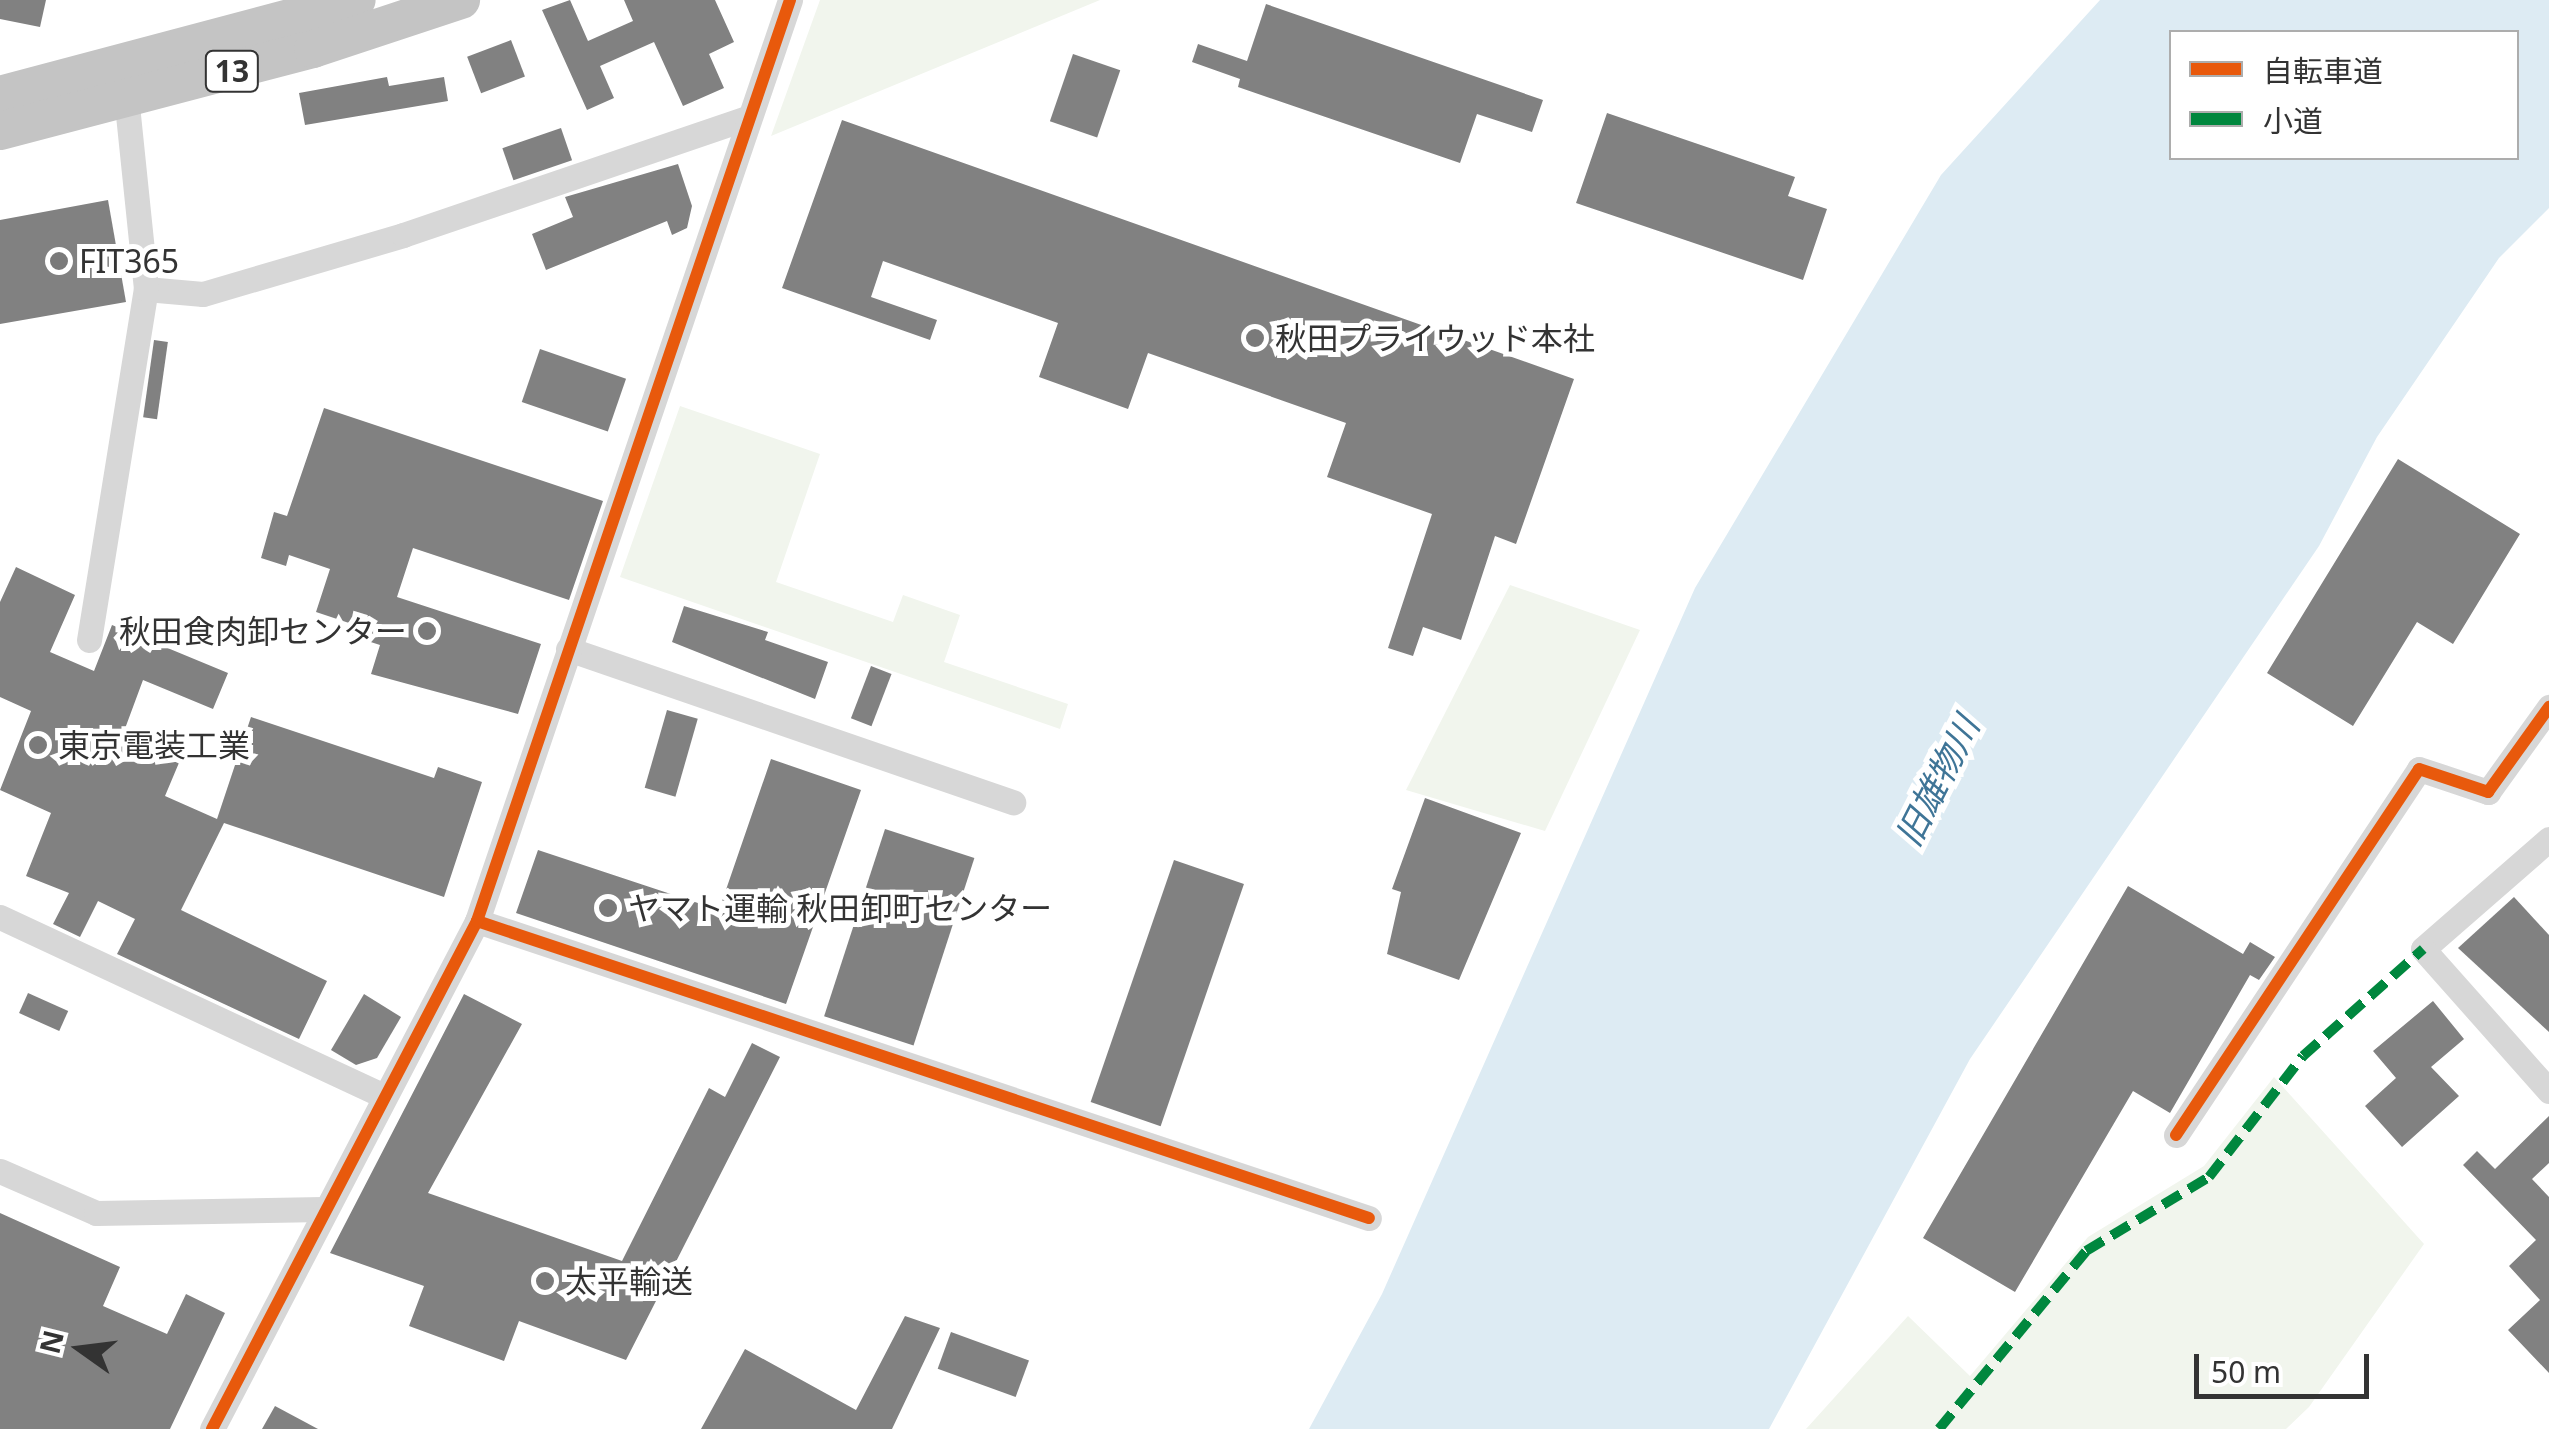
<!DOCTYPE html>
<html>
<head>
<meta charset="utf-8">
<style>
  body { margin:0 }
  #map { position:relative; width:2549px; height:1429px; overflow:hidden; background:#fff; font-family:"Noto Sans","Noto Sans JP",sans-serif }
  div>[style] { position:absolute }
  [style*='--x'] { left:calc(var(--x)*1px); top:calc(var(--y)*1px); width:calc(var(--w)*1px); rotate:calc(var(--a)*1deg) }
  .green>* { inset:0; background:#f1f5ed }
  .water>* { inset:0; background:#ddebf3 }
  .building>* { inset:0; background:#818181; transform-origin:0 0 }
  .minor>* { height:25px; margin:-12.5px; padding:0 12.5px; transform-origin:12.5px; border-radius:12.5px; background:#d7d7d7 }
  .highway>* { height:38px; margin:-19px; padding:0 19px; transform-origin:19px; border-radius:19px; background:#c4c4c4 }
  .quiet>* { height:10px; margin-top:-5px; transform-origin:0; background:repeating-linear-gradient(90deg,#00873e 0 20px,transparent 0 30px) }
  .cycleway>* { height:12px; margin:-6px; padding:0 6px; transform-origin:6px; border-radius:6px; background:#e8590c }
  .dots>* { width:28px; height:28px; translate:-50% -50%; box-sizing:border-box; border:5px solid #fff; border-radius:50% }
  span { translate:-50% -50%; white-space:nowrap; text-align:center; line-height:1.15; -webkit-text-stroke:10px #fff; paint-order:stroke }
  .shield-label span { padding:2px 8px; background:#fff; border:2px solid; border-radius:8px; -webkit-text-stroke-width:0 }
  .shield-label { font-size:30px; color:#333; font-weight:700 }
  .poi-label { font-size:32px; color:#333 }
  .left { translate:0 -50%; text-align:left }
  .right { translate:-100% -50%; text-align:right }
  .water-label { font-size:35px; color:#3f7597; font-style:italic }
  .legend { position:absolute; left:2169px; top:30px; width:350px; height:130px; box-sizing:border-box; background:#fff; border:2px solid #adadad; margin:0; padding:12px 18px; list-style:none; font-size:30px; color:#333 }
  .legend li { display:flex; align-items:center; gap:20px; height:50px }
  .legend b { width:50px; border:2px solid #adadad }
  .north { position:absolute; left:30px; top:1299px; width:100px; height:100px; -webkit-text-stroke:8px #fff; paint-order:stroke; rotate:284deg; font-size:28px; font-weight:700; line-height:40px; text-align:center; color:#333 }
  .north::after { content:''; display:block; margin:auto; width:35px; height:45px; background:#333; clip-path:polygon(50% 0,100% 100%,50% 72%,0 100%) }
  .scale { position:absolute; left:2194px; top:1354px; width:175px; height:45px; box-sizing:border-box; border:5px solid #333; border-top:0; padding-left:12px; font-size:30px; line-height:35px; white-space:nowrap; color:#333; -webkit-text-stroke:8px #fff; paint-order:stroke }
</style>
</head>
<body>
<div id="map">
  <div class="green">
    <div style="clip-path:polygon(820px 0,1100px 0,771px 136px)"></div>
    <div style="clip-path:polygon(680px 406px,820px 454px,776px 582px,893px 622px,903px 595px,960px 615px,944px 662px,1068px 704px,1060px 729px,620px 577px)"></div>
    <div style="clip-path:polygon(1510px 585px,1640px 630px,1545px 831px,1406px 790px)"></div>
    <div style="clip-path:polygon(2274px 1077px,2424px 1244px,2309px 1407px,2286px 1429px,1806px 1429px,1908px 1316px,1970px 1376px,2088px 1237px,2204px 1166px)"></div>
  </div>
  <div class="water">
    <div style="clip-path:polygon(evenodd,2100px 0,2549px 0,2549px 208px,2499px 258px,2377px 437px,2319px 546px,1970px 1059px,1769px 1429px,1309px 1429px,1382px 1294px,1695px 588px,1941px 175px,2100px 0,2172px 32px,2516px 32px,2516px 158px,2172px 158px,2172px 32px)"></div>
  </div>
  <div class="building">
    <div style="clip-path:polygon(0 0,46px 0,40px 27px,0 19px)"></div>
    <div style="clip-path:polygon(570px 0,588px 41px,633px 21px,624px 0,715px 0,734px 42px,709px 54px,724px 88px,683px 106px,654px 42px,600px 66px,614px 98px,587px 110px,542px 10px)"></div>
    <div style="clip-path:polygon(1266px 4px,1543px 100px,1532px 132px,1477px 114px,1460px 163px,1238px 87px,1240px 79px,1192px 62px,1198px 44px,1247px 61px)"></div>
    <div style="left:511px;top:40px;width:39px;height:47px;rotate:69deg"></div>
    <div style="left:1073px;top:54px;width:50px;height:71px;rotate:19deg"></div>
    <div style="clip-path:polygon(387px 77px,389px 86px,444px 77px,448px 101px,305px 125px,299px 93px)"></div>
    <div style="clip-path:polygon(1607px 113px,1795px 177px,1788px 196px,1827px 209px,1803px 280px,1576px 203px)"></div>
    <div style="clip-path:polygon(842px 120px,1574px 379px,1516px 544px,1495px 536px,1461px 640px,1423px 627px,1413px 656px,1388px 648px,1432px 514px,1327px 477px,1346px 423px,1148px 353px,1128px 409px,1039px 377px,1058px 323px,883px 261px,871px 297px,937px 320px,930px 340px,782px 288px)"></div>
    <div style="left:561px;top:128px;width:34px;height:62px;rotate:71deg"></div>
    <div style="clip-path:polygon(678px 164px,692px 206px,687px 228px,672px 235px,667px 221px,546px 270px,532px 234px,573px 217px,565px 197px)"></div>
    <div style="clip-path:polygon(108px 200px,126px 302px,0 324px,0 220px)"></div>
    <div style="left:154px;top:340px;width:14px;height:78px;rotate:8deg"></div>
    <div style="left:540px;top:349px;width:91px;height:56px;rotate:19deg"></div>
    <div style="clip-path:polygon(324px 408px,603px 501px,569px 600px,413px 548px,397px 597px,541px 644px,518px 714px,371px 674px,380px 645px,352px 636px,355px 625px,316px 612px,330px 569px,289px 555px,286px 566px,261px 558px,274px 512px,287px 516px)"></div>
    <div style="clip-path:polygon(2398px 459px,2520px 534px,2453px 644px,2417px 622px,2353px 726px,2267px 673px)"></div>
    <div style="clip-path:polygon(16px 567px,75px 595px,50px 652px,94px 671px,112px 625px,228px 673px,213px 709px,143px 680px,123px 734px,181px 758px,165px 796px,217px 819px,251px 717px,434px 778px,438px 767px,482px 782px,444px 897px,224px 823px,181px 910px,327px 981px,299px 1039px,117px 954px,135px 919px,98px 901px,80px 937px,53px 924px,69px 893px,26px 876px,51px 813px,0 790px,31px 711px,0 697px,0 602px)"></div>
    <div style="clip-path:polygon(684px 606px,768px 632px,765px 640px,828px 662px,815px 699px,672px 642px)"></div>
    <div style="left:871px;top:666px;width:22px;height:56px;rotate:21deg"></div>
    <div style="left:667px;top:710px;width:32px;height:81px;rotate:16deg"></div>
    <div style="clip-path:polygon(771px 759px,861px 790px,786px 1004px,516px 913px,538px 850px,719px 910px)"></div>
    <div style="clip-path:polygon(1425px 798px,1521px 833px,1459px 980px,1387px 954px,1401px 892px,1392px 889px)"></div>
    <div style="left:885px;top:829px;width:94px;height:197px;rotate:18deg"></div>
    <div style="left:1174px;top:860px;width:74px;height:256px;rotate:19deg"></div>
    <div style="clip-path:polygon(2128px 886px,2243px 954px,2250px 942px,2275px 957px,2259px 980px,2250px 975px,2170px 1113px,2133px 1091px,2015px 1292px,1923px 1238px)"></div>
    <div style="clip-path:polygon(2514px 897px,2549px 935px,2549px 1032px,2458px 948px)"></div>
    <div style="left:28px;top:993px;width:44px;height:22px;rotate:24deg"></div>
    <div style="clip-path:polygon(364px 994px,401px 1017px,377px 1058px,356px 1065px,331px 1050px)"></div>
    <div style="clip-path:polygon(464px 994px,522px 1024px,428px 1193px,622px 1261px,709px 1088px,725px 1097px,752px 1043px,780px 1057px,626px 1360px,519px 1321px,504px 1361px,409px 1326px,424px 1286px,330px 1253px)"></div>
    <div style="clip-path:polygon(2433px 1001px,2464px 1039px,2431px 1067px,2459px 1096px,2402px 1147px,2365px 1106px,2396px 1078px,2373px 1051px)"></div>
    <div style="clip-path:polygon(2549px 1116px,2549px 1163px,2532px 1179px,2549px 1197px,2549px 1373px,2508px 1330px,2540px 1300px,2509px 1266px,2536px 1240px,2463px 1165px,2477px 1151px,2495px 1169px)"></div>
    <div style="clip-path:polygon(0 1213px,120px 1267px,103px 1306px,167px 1334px,186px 1294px,225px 1313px,170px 1429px,0 1429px)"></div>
    <div style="clip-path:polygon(905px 1316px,940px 1328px,892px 1429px,701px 1429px,745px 1349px,856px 1410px)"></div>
    <div style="left:951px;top:1332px;width:83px;height:39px;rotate:20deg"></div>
    <div style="clip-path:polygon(275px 1406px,318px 1429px,262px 1429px)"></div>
  </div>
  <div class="minor">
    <div style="--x:146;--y:289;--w:57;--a:5"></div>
    <div style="--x:203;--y:294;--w:209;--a:-16.4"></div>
    <div style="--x:403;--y:235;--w:363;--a:-18.8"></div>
    <div style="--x:89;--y:640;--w:356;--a:-80.8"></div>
    <div style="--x:146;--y:289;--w:205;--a:-95.9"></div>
    <div style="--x:568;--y:649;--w:471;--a:19"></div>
    <div style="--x:2549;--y:839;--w:167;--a:138.9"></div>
    <div style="--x:2423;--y:949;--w:190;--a:48.4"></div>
    <div style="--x:0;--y:917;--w:421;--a:25"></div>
    <div style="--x:477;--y:921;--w:940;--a:18.42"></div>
    <div style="--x:2176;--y:1135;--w:439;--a:-56.4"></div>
    <div style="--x:2419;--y:769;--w:73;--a:18.4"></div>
    <div style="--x:2488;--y:792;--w:105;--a:-54.3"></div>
    <div style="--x:0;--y:1171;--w:105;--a:23.6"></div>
    <div style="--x:96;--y:1213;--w:227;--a:-1"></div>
    <div style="--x:212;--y:1429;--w:573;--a:-62.45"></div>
    <div style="--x:477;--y:921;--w:973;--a:-71.23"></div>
  </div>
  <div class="highway">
    <div style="--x:0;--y:95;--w:369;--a:-14.9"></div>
    <div style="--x:0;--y:131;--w:324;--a:-14.7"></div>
    <div style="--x:313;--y:49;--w:156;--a:-18.3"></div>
  </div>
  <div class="quiet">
    <div style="--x:1939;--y:1429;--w:231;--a:-50.4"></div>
    <div style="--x:2086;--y:1251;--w:144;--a:-31"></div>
    <div style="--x:2209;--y:1177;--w:153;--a:-52.2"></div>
    <div style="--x:2303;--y:1056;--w:161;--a:-41.7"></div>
  </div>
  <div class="cycleway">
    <div style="--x:477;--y:921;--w:940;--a:18.42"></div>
    <div style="--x:2176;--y:1135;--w:439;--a:-56.4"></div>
    <div style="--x:2419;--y:769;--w:73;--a:18.4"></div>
    <div style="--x:2488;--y:792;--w:105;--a:-54.3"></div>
    <div style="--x:212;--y:1429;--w:573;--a:-62.45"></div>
    <div style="--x:477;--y:921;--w:973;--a:-71.23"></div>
  </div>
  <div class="dots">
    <div style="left:59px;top:261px;background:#7a7a7a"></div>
    <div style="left:1255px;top:338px;background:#7a7a7a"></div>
    <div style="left:427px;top:631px;background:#7a7a7a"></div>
    <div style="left:38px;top:745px;background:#7a7a7a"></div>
    <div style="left:608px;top:908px;background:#7a7a7a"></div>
    <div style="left:545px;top:1281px;background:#7a7a7a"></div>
  </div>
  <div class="shield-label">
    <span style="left:232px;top:71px">13</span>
  </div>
  <div class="poi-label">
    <span class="left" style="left:79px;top:261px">FIT365</span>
    <span class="left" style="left:1275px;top:338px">秋田プライウッド本社</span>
    <span class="right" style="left:407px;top:631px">秋田食肉卸センター</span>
    <span class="left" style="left:58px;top:745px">東京電装工業</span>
    <span class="left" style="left:628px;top:908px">ヤマト運輸 秋田卸町センター</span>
    <span class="left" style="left:565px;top:1281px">太平輸送</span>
  </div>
  <div class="water-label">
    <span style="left:1937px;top:781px;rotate:-63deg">旧雄物川</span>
  </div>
  <ul class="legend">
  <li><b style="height:12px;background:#e8590c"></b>自転車道</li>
  <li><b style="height:12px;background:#00873e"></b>小道</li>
  </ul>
  <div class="north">N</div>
  <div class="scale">50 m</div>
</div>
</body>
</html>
